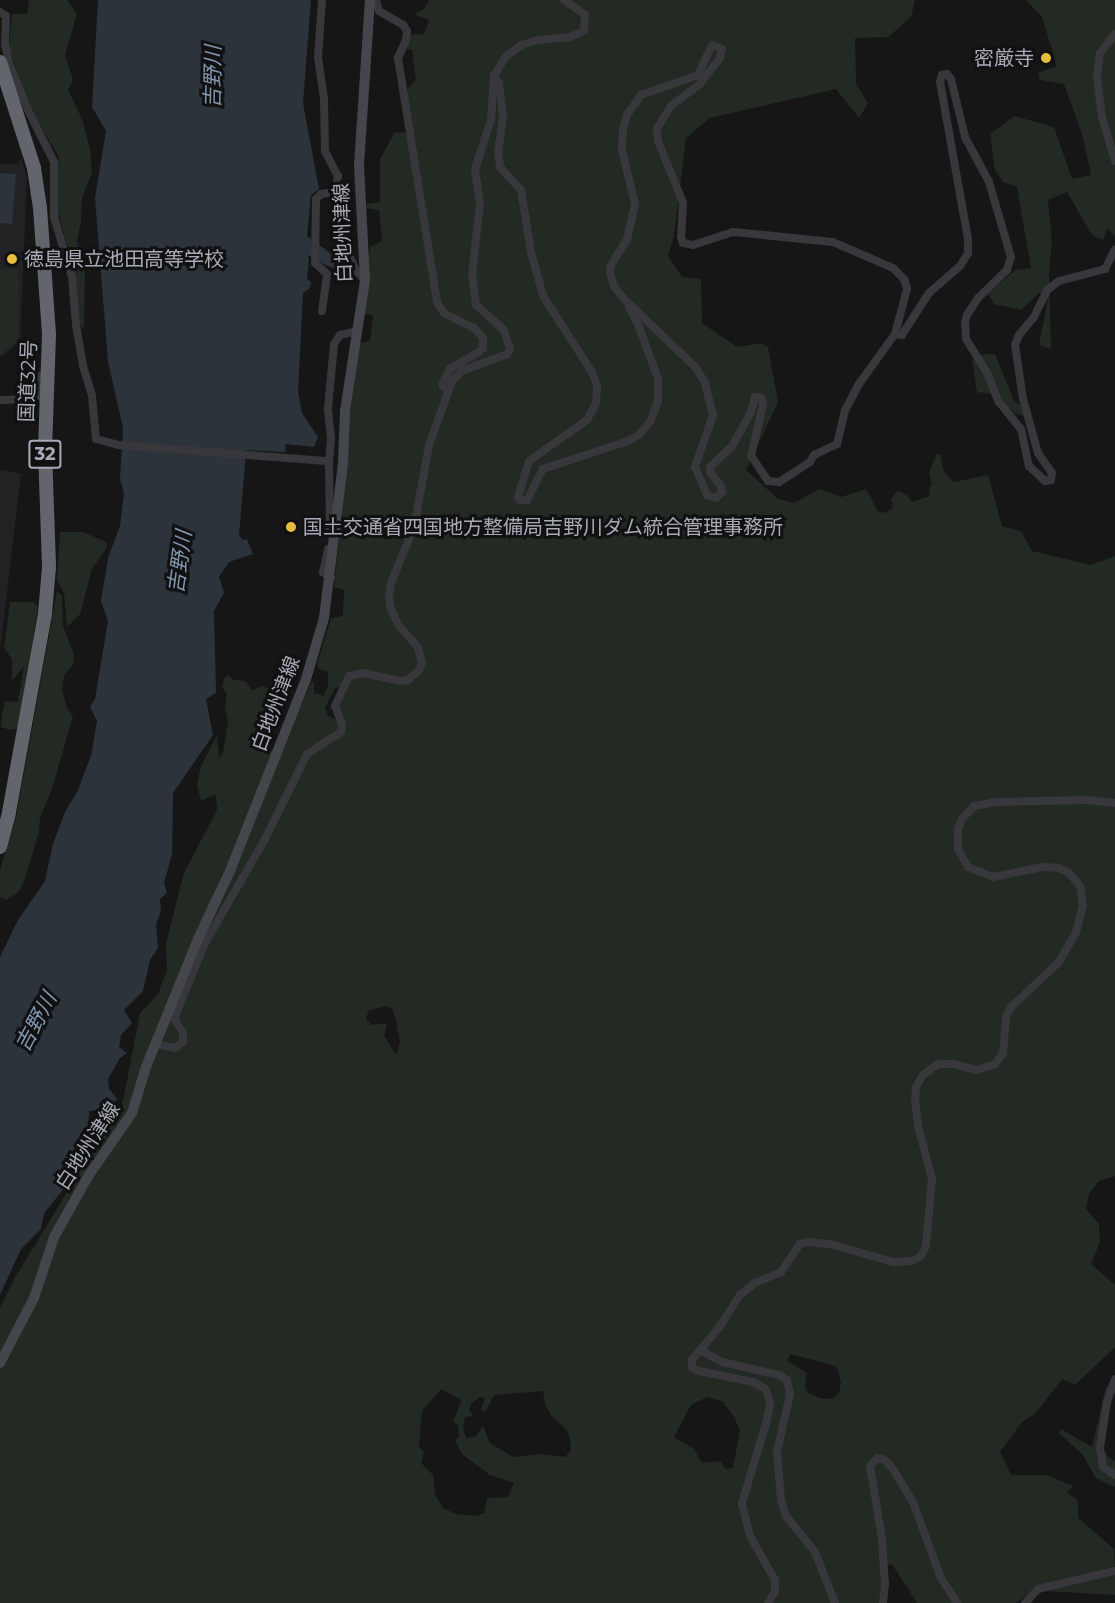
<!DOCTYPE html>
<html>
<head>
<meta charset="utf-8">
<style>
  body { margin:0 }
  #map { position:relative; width:1115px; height:1603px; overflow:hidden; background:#161617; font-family:Montserrat,"Noto Sans JP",sans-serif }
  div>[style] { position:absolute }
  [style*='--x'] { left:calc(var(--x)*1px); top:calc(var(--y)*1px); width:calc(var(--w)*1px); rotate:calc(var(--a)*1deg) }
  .built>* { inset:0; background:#222224 }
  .green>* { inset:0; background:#222a23 }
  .water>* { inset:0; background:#2c333b }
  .street>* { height:8px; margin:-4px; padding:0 4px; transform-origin:4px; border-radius:4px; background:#37373c }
  .secondary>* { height:10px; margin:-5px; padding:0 5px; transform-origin:5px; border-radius:5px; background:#45464c }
  .highway>* { height:14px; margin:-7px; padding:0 7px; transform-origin:7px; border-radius:7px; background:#63656d }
  .dots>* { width:16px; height:16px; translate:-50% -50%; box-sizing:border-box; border:3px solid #111112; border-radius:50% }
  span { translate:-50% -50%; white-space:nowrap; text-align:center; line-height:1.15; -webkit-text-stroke:6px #111112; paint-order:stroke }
  .shield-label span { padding:2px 4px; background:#111112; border:2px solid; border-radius:4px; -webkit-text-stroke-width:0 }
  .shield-label { font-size:18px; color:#a8abb7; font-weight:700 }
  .poi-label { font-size:20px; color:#a8abb7 }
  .right { translate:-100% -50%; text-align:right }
  .left { translate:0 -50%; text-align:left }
  .street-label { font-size:20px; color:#a8abb7 }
  .water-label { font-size:21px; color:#8196b0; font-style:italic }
</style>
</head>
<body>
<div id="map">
  <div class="built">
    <div style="clip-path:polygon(21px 158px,27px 176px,20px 342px,0 357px,0 164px,18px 164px)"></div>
    <div style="clip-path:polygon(0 470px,21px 474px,0 651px)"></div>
  </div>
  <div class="green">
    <div style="clip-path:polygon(29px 0,67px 0,77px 14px,65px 55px,73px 80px,68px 90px,82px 119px,90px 149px,92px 173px,82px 198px,81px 221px,77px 241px,85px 269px,84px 328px,79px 325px,77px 312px,75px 263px,69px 253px,55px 200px,59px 157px,29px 107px,9px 48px,12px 14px,27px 14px)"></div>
    <div style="clip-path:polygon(evenodd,429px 0,915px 0,911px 17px,888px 37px,855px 38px,856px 84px,868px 103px,859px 118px,836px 89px,710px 118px,686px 138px,674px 235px,668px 256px,682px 277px,701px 279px,702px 323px,737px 347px,762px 343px,768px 347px,778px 402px,746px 470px,778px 499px,794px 503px,819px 489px,841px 497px,866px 489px,878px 511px,882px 513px,893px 509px,891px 499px,898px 491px,907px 495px,912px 502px,930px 496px,929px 488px,932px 484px,929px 472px,937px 454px,940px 454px,944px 472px,954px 482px,988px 475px,1002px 526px,1021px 531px,1032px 551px,1091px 565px,1115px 556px,1115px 1176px,1099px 1181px,1089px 1194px,1086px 1209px,1099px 1224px,1100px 1242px,1091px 1264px,1115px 1285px,1115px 1347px,1075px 1385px,1062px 1379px,1036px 1413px,1021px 1423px,1000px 1452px,1011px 1475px,1047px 1475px,1073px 1486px,1067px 1493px,1078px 1500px,1078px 1518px,1114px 1549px,1115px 1569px,1072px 1577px,1037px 1587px,1016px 1603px,917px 1603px,892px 1564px,882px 1566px,880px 1603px,0 1603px,0 1308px,14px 1279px,123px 1101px,140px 1013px,158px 994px,167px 970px,166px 943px,184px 873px,217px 810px,216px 794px,201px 801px,197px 785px,201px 766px,217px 735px,219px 758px,223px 753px,228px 722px,225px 708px,227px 693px,222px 688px,224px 678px,228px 675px,234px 680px,245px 681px,252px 690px,262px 686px,269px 688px,265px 747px,279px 755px,311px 683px,314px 682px,314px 693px,324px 696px,328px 685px,328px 672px,318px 668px,317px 664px,331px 618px,343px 616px,344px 590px,334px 587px,346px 472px,348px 423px,360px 343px,370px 341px,373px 316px,364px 313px,370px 247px,382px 241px,379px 210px,366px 208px,367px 204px,380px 202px,380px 159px,395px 132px,406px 133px,407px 90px,416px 80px,412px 50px,405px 49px,411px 35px,424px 34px,429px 20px,414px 14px,424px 9px,429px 0,356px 670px,364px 671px,351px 678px,339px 705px,339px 710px,346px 723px,345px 730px,338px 720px,328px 716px,325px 708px,335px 688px,341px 686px,350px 672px,356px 670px,429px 0,387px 1006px,393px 1010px,396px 1021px,400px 1042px,396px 1055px,384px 1036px,387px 1023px,371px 1025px,366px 1018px,369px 1010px,387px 1006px,429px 0,790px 1354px,832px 1365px,838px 1369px,841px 1383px,839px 1393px,832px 1399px,820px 1398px,808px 1393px,805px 1385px,807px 1373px,787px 1361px,790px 1354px,429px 0,441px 1389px,462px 1400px,453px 1421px,458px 1424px,459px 1438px,455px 1440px,462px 1454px,490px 1475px,514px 1483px,508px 1497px,487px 1498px,484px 1513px,476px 1516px,456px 1514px,443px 1508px,435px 1494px,433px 1475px,421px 1463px,424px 1453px,419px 1446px,422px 1411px,441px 1389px,429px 0,543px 1391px,545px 1404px,551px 1415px,566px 1429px,570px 1438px,571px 1450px,565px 1457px,541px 1454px,513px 1457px,490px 1443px,483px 1426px,476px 1436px,466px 1438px,463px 1427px,465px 1417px,473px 1416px,469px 1410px,472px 1403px,480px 1397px,485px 1398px,481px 1410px,486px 1411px,494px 1395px,543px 1391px,429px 0,707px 1397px,723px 1402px,734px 1417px,740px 1430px,733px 1468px,725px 1469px,721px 1461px,702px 1463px,694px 1449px,674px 1437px,691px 1405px,707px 1397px)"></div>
    <div style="clip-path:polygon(1026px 0,1115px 0,1115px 237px,1108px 228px,1103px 240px,1092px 235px,1067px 192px,1048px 200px,1052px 242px,1049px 273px,1051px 349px,1039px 345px,1048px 299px,1040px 292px,1021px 310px,994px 304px,988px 294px,1015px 270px,1031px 268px,1017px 187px,1003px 182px,995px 170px,990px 134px,1014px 116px,1054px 127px,1072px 179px,1091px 175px,1082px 134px,1064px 84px,1040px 80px,1038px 73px,1057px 66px,1042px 17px)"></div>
    <div style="clip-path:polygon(0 269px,19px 269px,18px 341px,0 355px)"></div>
    <div style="clip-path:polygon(985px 354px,995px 354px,1014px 401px,1021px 405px,1024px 416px,1015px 413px,1006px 406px,999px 395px,977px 392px,972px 359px)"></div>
    <div style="clip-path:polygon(60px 532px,83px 532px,106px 542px,107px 547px,92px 569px,80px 614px,67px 627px,64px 593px,57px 580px)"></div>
    <div style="clip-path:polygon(57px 591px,62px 596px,63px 626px,74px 655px,73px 665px,64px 675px,62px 690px,67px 708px,73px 716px,52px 789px,40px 817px,39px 832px,25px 878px,19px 892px,6px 900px,0 897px,0 870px,16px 818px)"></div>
    <div style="clip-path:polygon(10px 602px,34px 602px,38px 608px,18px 728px,10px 730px,1px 727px,2px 716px,5px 701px,18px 702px,24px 666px,12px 681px,12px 659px,4px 648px)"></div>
    <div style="clip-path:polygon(1106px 1387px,1109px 1387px,1103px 1447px,1109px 1458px,1115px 1461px,1115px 1487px,1096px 1478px,1082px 1454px,1059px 1433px,1061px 1429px,1092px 1447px)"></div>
    <div style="clip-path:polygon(1115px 1575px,1115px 1595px,1045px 1591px,1077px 1584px)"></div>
  </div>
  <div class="water">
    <div style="clip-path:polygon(98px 0,311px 0,303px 103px,319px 189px,311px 195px,307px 236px,330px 253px,338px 265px,334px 269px,318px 261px,318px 259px,306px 255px,309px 258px,307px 279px,311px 282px,310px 288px,303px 293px,298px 391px,302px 413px,318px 437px,314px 447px,286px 444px,285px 452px,246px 450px,239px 536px,243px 540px,247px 539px,253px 554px,229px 562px,219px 577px,224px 593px,214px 611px,216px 693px,206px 699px,213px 735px,173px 793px,172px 854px,164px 883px,167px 893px,160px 899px,161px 911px,156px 924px,158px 948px,150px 960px,143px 991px,124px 1010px,132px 1023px,121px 1035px,119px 1047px,127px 1053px,120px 1058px,108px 1079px,109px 1089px,117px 1099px,110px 1107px,101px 1103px,99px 1110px,89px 1111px,88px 1134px,76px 1145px,71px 1157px,66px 1186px,44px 1213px,41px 1229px,21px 1249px,0 1295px,0 957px,18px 920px,45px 881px,53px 844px,65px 812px,77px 792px,91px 756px,97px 721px,90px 707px,95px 699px,108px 621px,101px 601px,108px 558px,120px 526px,124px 493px,120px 479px,123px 428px,108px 362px,95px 198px,106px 131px,92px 107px)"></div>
    <div style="clip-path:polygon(0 173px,16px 174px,12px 224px,0 223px)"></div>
  </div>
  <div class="street">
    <div style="--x:322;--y:0;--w:57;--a:94"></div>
    <div style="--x:318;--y:57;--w:42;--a:81.9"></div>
    <div style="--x:324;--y:99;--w:52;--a:88.9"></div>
    <div style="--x:325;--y:151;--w:28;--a:63"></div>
    <div style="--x:338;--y:176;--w:16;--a:101"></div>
    <div style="--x:376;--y:0;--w:11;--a:75"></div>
    <div style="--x:379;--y:11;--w:28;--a:30"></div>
    <div style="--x:403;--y:25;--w:7;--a:56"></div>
    <div style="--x:407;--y:31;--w:9;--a:96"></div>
    <div style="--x:406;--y:40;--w:20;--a:114"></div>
    <div style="--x:398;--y:58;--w:247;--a:80.9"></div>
    <div style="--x:437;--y:302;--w:13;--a:58"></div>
    <div style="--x:444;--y:313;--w:34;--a:27"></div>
    <div style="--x:474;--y:328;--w:13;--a:48"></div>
    <div style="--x:483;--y:338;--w:10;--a:90"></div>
    <div style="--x:483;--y:348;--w:6;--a:135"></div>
    <div style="--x:479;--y:352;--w:34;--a:150"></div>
    <div style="--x:450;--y:369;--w:16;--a:117"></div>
    <div style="--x:443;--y:383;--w:3;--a:90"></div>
    <div style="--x:443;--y:386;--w:6;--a:39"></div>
    <div style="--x:0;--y:12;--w:7;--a:34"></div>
    <div style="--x:6;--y:16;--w:28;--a:92"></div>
    <div style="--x:5;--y:44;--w:19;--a:78"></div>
    <div style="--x:9;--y:63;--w:51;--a:68"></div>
    <div style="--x:28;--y:110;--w:58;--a:63.4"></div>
    <div style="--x:54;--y:162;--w:55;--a:90"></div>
    <div style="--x:54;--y:217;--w:63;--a:73.3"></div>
    <div style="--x:72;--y:277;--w:48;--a:85.2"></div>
    <div style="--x:76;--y:325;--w:42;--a:80.3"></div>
    <div style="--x:83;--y:366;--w:31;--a:73"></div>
    <div style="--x:92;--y:396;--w:43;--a:84.7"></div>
    <div style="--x:96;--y:439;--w:24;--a:15"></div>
    <div style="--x:119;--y:445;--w:211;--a:4.4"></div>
    <div style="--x:329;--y:461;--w:70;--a:89.2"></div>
    <div style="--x:1115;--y:34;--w:24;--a:128"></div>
    <div style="--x:1100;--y:53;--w:25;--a:97"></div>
    <div style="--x:1097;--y:78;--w:39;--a:83"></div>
    <div style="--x:1102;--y:117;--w:46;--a:73.5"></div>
    <div style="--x:712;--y:45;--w:11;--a:22"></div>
    <div style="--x:722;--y:49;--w:9;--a:103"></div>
    <div style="--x:720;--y:58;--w:33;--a:128"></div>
    <div style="--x:700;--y:84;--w:36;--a:143"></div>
    <div style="--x:671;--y:106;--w:26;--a:122"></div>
    <div style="--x:657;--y:128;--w:13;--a:86"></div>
    <div style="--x:658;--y:141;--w:67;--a:68"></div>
    <div style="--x:683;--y:203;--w:34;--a:93"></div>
    <div style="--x:681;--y:237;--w:6;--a:72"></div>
    <div style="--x:683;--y:243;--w:10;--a:11"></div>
    <div style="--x:693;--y:245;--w:42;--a:-18"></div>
    <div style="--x:733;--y:232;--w:100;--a:5.7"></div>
    <div style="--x:833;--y:242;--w:65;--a:23.4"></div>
    <div style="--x:893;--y:268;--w:16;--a:45"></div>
    <div style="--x:904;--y:279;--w:10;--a:73"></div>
    <div style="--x:907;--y:289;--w:47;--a:104.9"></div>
    <div style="--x:895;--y:334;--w:62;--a:125.8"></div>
    <div style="--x:859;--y:384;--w:30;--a:118"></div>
    <div style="--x:845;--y:410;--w:35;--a:103"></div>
    <div style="--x:837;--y:444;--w:25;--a:154"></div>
    <div style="--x:814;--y:455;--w:8;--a:120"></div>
    <div style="--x:810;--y:462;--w:37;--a:147"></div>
    <div style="--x:779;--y:482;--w:11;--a:-175"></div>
    <div style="--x:768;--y:481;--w:30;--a:-124"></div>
    <div style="--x:751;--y:456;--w:52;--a:-76.8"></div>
    <div style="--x:763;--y:405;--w:7;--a:-106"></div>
    <div style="--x:761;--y:398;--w:6;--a:-171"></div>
    <div style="--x:755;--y:397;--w:16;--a:105"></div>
    <div style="--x:751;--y:412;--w:39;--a:119"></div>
    <div style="--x:732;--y:446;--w:30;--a:136"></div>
    <div style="--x:710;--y:467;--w:7;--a:82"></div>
    <div style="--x:711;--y:474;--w:16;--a:50"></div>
    <div style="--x:721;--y:486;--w:6;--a:81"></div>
    <div style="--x:722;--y:492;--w:8;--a:135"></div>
    <div style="--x:716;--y:498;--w:9;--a:-162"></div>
    <div style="--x:707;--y:495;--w:30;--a:-113"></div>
    <div style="--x:695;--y:467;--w:55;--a:-70.9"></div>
    <div style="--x:713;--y:415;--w:34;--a:-104"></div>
    <div style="--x:705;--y:382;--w:18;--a:-124"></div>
    <div style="--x:695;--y:367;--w:98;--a:-136.2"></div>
    <div style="--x:624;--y:299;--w:16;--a:-128"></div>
    <div style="--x:614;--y:286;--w:15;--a:-106"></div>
    <div style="--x:610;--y:272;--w:7;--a:-82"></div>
    <div style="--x:611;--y:265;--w:31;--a:-58"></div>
    <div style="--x:627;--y:239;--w:36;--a:-77"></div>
    <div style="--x:635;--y:204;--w:56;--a:-103.5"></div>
    <div style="--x:622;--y:150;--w:21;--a:-87"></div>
    <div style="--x:623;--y:129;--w:15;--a:-74"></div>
    <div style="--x:627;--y:115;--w:24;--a:-55"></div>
    <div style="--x:641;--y:95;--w:60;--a:-19.3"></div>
    <div style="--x:698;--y:75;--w:33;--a:-65"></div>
    <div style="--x:494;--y:76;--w:9;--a:54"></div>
    <div style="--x:499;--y:83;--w:31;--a:83"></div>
    <div style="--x:503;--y:114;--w:38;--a:97"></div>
    <div style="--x:498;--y:152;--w:15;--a:82"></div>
    <div style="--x:500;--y:167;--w:31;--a:48"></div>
    <div style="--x:521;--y:190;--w:63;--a:80.8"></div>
    <div style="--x:531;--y:252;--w:46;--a:74.7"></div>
    <div style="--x:543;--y:296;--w:90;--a:57.2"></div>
    <div style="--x:592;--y:372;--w:14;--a:69"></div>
    <div style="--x:597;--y:385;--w:18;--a:93"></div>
    <div style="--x:596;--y:403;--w:19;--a:118"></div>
    <div style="--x:587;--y:420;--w:71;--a:144.7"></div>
    <div style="--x:529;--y:461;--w:38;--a:107"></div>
    <div style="--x:518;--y:497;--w:4;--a:56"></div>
    <div style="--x:520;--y:500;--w:7;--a:0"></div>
    <div style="--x:527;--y:500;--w:35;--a:-63"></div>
    <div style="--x:543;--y:469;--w:89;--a:-18.2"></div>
    <div style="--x:628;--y:441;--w:13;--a:-29"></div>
    <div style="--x:639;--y:435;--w:19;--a:-51"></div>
    <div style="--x:651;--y:420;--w:20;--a:-70"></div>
    <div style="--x:658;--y:401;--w:22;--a:-90"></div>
    <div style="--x:658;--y:379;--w:59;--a:-110"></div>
    <div style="--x:638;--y:324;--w:19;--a:-118"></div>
    <div style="--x:322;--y:311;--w:37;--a:-82"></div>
    <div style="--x:327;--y:274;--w:16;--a:-137"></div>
    <div style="--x:315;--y:263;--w:64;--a:-89.1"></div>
    <div style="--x:316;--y:199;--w:7;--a:-45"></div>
    <div style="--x:321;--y:194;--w:14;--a:-8"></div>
    <div style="--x:335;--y:192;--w:8;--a:40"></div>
    <div style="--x:341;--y:197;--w:51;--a:85.5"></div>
    <div style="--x:345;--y:248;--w:28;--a:63"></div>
    <div style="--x:358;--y:273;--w:10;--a:45"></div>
    <div style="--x:895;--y:334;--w:7;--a:8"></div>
    <div style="--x:902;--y:335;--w:50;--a:-57.3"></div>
    <div style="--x:929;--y:293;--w:41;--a:-41.1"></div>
    <div style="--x:960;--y:266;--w:15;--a:-58"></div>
    <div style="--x:968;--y:253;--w:14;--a:-90"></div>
    <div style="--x:968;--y:239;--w:159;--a:-100.1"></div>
    <div style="--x:940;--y:82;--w:7;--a:-74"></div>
    <div style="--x:942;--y:75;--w:5;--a:-11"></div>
    <div style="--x:947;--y:74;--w:6;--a:51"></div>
    <div style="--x:951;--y:79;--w:60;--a:76.4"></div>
    <div style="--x:965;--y:137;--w:51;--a:61.9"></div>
    <div style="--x:989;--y:182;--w:78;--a:73.7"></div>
    <div style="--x:1011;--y:257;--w:14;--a:107"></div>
    <div style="--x:1007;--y:270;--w:40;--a:136"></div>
    <div style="--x:978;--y:298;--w:20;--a:123"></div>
    <div style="--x:967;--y:315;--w:8;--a:104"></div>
    <div style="--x:965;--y:323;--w:16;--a:86"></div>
    <div style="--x:966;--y:339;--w:40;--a:58"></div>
    <div style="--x:987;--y:373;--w:31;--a:68"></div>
    <div style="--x:999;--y:402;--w:35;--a:51"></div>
    <div style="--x:1021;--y:429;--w:38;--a:78"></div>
    <div style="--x:1029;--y:466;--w:22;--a:43"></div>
    <div style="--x:1045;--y:481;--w:6;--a:-9"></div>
    <div style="--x:1051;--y:480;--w:7;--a:-82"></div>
    <div style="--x:1052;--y:473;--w:24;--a:-125"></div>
    <div style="--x:1038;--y:453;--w:56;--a:-105.5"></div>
    <div style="--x:1023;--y:399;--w:55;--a:-98.4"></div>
    <div style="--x:1015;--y:345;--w:11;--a:-68"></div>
    <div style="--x:1019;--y:335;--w:23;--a:-50"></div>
    <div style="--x:1034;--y:317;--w:30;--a:-64"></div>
    <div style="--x:1047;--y:290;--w:15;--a:-37"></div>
    <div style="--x:1059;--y:281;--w:48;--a:-14.6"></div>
    <div style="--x:1105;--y:269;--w:22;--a:-63"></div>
    <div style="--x:0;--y:400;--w:38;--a:-2"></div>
    <div style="--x:38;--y:399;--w:24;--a:-81"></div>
    <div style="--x:42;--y:375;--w:5;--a:-11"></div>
    <div style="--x:329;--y:461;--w:23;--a:-85"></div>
    <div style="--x:331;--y:438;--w:30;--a:-96"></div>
    <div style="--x:328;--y:408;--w:64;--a:-84.6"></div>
    <div style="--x:334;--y:344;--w:11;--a:-56"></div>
    <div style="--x:340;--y:335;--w:18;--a:-13"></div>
    <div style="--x:328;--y:549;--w:24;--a:102"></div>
    <div style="--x:323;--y:572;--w:10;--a:37"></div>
    <div style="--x:156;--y:1044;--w:19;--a:12"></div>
    <div style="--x:175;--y:1048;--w:10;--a:-37"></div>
    <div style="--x:183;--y:1042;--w:9;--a:-90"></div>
    <div style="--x:183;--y:1033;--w:15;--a:-122"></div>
    <div style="--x:175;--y:1020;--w:6;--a:-81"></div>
    <div style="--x:176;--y:1014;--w:74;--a:-67.9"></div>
    <div style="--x:204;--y:945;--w:122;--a:-60.1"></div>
    <div style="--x:265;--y:839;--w:95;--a:-63.7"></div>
    <div style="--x:307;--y:754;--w:40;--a:-32.9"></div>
    <div style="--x:341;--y:732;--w:8;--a:-83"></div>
    <div style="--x:342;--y:724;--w:19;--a:-111"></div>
    <div style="--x:335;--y:706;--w:33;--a:-65"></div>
    <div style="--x:349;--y:676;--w:14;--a:-12"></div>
    <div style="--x:363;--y:673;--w:39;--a:12"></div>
    <div style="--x:401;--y:681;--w:7;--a:-8"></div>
    <div style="--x:408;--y:680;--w:15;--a:-42"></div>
    <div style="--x:419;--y:670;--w:8;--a:-67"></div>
    <div style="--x:422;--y:663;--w:16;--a:-104"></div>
    <div style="--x:418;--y:647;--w:28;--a:-132"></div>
    <div style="--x:399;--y:626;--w:19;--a:-115"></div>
    <div style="--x:391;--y:609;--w:11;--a:-100"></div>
    <div style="--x:389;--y:598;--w:15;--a:-82"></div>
    <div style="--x:391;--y:583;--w:61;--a:-67.7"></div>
    <div style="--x:414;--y:527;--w:83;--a:-79.6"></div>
    <div style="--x:429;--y:445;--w:68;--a:-70.2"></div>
    <div style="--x:452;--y:381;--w:14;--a:-45"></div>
    <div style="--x:462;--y:371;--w:48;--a:-20.7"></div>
    <div style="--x:507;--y:354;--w:6;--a:-59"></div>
    <div style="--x:510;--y:349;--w:20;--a:-108"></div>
    <div style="--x:504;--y:330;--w:38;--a:-138"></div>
    <div style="--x:476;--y:305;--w:31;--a:-97"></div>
    <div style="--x:472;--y:274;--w:69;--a:-83.4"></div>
    <div style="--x:480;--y:205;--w:36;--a:-98"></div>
    <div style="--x:475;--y:169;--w:52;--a:-71.9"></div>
    <div style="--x:491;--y:120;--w:44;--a:-86.1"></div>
    <div style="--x:494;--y:76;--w:23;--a:-59"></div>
    <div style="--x:506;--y:56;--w:19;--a:-35"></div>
    <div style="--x:522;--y:45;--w:16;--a:-18"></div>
    <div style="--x:537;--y:40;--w:34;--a:-5"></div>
    <div style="--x:571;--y:37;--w:15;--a:-28"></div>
    <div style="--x:584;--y:30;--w:15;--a:-86"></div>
    <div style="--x:585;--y:15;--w:26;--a:-144"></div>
    <div style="--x:700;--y:1350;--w:25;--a:29"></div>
    <div style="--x:722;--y:1362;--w:58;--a:12.8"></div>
    <div style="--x:779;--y:1375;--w:9;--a:32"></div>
    <div style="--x:787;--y:1380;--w:14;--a:78"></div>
    <div style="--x:790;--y:1394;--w:59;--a:102.6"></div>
    <div style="--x:777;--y:1452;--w:48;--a:85.2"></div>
    <div style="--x:781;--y:1500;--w:17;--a:73"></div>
    <div style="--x:786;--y:1516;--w:46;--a:51.1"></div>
    <div style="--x:815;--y:1552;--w:55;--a:68.6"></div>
    <div style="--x:1115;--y:1379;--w:24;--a:109"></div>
    <div style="--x:1107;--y:1402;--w:47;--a:98.7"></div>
    <div style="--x:1100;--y:1448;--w:19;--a:81"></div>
    <div style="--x:1103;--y:1467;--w:14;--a:34"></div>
    <div style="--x:768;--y:1603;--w:13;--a:-58"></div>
    <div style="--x:775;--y:1592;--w:12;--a:-90"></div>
    <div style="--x:775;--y:1580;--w:51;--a:-119.6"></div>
    <div style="--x:750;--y:1536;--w:34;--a:-104"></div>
    <div style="--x:742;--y:1503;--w:87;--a:-73.2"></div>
    <div style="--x:767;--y:1420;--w:15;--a:-79"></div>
    <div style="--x:770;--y:1405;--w:10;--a:-101"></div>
    <div style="--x:768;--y:1395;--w:7;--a:-117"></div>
    <div style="--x:765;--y:1389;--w:14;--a:-150"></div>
    <div style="--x:753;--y:1382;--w:55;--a:-168.5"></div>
    <div style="--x:699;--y:1371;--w:8;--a:-150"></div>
    <div style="--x:692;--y:1367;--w:7;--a:-90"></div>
    <div style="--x:692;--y:1360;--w:45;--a:-50.4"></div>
    <div style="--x:721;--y:1325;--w:36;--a:-58"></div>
    <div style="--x:740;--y:1295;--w:19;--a:-39"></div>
    <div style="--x:755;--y:1283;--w:28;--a:-23"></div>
    <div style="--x:781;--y:1272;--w:34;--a:-56"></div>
    <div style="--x:800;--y:1244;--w:9;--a:-13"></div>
    <div style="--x:809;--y:1242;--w:25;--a:7"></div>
    <div style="--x:834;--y:1245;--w:61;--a:16.1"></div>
    <div style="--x:893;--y:1262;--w:19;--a:-3"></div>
    <div style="--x:912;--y:1261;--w:10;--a:-29"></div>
    <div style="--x:921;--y:1256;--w:11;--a:-63"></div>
    <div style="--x:926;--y:1246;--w:67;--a:-84.9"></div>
    <div style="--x:932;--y:1179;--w:55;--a:-104.8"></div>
    <div style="--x:918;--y:1126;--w:27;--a:-96"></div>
    <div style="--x:915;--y:1099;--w:12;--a:-85"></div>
    <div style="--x:916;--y:1087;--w:14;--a:-60"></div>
    <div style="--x:923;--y:1075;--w:19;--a:-36"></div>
    <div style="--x:938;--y:1064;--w:15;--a:0"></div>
    <div style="--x:953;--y:1064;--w:25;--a:14"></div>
    <div style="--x:977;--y:1070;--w:19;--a:-18"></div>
    <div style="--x:995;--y:1064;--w:14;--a:-54"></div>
    <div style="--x:1003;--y:1053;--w:36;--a:-85"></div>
    <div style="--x:1006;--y:1017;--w:10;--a:-66"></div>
    <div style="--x:1010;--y:1008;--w:67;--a:-43.2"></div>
    <div style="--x:1059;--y:962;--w:34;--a:-60"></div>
    <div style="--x:1076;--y:933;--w:29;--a:-76"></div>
    <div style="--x:1083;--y:905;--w:19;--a:-99"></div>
    <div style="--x:1080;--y:886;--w:17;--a:-130"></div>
    <div style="--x:1069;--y:873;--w:11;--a:-153"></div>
    <div style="--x:1059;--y:868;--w:16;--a:-176"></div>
    <div style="--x:1043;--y:867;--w:51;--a:168.7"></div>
    <div style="--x:993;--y:877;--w:27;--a:-158"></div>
    <div style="--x:968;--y:867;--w:21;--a:-119"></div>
    <div style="--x:958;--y:849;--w:20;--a:-90"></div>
    <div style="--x:958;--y:829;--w:11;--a:-68"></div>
    <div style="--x:962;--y:819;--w:18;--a:-47"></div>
    <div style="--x:974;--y:806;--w:23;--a:-10"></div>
    <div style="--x:997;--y:802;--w:90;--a:-1.3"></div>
    <div style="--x:1087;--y:800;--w:28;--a:6"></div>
    <div style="--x:883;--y:1603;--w:19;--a:-84"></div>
    <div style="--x:885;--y:1584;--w:45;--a:-93.8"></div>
    <div style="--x:882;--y:1539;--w:74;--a:-99.3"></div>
    <div style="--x:870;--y:1466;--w:11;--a:-49"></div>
    <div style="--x:877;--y:1458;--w:8;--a:14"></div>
    <div style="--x:885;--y:1460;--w:12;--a:48"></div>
    <div style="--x:893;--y:1469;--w:39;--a:59"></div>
    <div style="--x:913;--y:1502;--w:81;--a:69.8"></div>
    <div style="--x:941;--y:1578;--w:30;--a:57"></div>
    <div style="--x:1025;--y:1603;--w:19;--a:-47"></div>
    <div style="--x:1038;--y:1589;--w:79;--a:-13.2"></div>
  </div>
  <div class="secondary">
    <div style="--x:0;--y:1363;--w:73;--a:-62.4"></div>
    <div style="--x:34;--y:1298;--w:64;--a:-71.8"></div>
    <div style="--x:54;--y:1237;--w:71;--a:-60.6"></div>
    <div style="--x:89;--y:1175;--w:75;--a:-55.3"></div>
    <div style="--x:132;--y:1113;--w:48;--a:-73.1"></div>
    <div style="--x:146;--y:1067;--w:138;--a:-67.9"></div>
    <div style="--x:198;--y:939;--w:75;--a:-64.8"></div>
    <div style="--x:230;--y:871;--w:206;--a:-68.4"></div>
    <div style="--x:306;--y:679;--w:64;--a:-73.6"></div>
    <div style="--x:324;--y:618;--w:155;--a:-83"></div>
    <div style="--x:343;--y:464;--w:53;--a:-87.8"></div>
    <div style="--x:345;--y:411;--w:133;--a:-81.3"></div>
    <div style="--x:365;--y:280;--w:115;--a:-93"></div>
    <div style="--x:359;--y:165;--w:165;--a:-86.2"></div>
  </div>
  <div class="highway">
    <div style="--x:0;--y:62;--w:111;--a:72.2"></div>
    <div style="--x:34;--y:168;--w:40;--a:81.5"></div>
    <div style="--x:40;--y:208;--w:127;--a:85.9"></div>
    <div style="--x:49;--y:335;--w:116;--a:92"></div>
    <div style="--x:45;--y:451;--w:116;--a:88"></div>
    <div style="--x:49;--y:567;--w:47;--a:94.9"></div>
    <div style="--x:45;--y:614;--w:206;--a:100.3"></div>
    <div style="--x:8;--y:817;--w:31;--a:105"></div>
  </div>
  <div class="dots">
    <div style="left:1046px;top:58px;background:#e7bd3e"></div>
    <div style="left:12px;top:259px;background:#e7bd3e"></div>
    <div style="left:291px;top:527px;background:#e7bd3e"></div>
  </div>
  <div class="shield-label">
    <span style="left:45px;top:454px">32</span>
  </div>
  <div class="poi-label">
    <span class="right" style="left:1034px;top:58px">密厳寺</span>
    <span class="left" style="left:24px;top:259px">徳島県立池田高等学校</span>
    <span class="left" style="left:303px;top:527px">国土交通省四国地方整備局吉野川ダム統合管理事務所</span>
  </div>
  <div class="street-label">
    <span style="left:343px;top:233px;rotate:-92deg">白地州津線</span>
    <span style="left:28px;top:381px;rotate:-88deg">国道32号</span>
    <span style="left:276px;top:704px;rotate:-69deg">白地州津線</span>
    <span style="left:88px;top:1146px;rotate:-57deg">白地州津線</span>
  </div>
  <div class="water-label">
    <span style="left:213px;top:77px;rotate:-89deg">吉野川</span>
    <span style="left:180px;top:562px;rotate:-82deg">吉野川</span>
    <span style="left:36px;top:1022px;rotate:-62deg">吉野川</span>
  </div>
</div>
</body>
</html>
